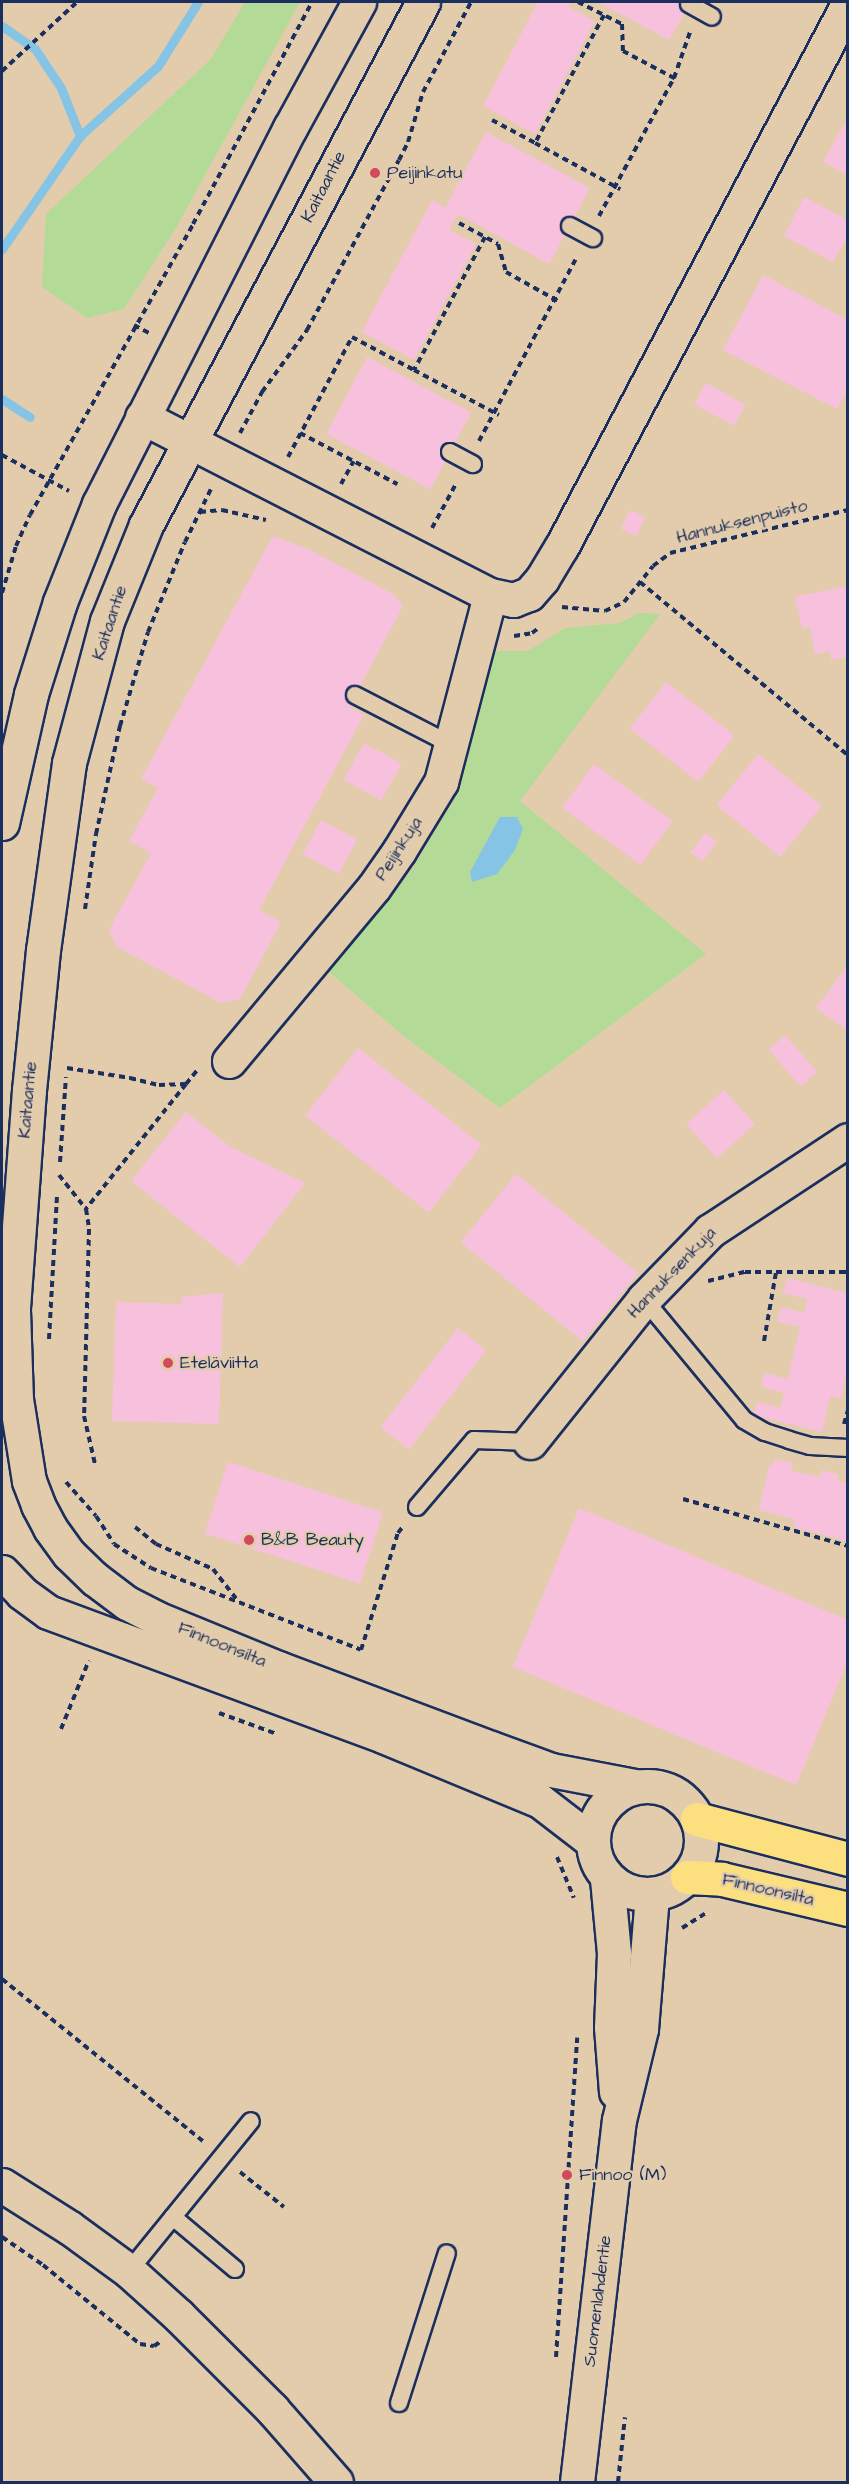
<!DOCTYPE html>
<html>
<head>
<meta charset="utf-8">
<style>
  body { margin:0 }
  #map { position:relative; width:849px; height:2484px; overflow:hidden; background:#e3ccac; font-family:"Architects Daughter",sans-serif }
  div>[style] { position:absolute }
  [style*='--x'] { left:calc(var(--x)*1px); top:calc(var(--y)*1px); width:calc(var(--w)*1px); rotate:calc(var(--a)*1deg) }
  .green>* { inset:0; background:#b3da96 }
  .water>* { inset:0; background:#85c4e5 }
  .stream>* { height:9px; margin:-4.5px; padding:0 4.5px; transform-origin:4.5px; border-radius:4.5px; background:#85c4e5 }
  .building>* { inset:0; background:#f7c1dd; transform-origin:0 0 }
  .path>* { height:4px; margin-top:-2px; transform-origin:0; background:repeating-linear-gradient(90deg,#1b2f5e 0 6px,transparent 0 10.5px) }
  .roads { filter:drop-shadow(2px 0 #1b2f5e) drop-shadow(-2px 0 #1b2f5e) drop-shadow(0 2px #1b2f5e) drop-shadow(0 -2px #1b2f5e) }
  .service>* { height:16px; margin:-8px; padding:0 8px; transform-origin:8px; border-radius:8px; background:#e3ccac }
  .minor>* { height:33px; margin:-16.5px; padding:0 16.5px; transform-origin:16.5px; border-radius:16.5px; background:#e3ccac }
  .secondary>* { height:33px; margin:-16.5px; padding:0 16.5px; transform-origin:16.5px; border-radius:16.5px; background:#e3ccac }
  .secondary>.ring { margin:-16.5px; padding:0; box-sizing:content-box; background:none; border:33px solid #e3ccac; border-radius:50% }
  .primary>* { height:33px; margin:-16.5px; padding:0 16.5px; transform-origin:16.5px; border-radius:16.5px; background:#fce080 }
  .dots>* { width:16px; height:16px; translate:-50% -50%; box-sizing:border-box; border:3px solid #e3ccac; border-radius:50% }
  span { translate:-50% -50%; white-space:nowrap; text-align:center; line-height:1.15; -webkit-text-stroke:4.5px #e3ccac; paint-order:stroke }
  .poi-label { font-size:18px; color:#1b2f5e }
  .left { translate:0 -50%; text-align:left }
  .street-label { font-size:18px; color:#1b2f5e }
  .frame { position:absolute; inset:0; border:3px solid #1b2f5e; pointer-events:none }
</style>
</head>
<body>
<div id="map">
  <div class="green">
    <div style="clip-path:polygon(245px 2px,300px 2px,177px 226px,124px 309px,87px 318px,42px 287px,46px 214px,211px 59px)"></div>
    <div style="clip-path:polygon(639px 613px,660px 614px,520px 801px,706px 954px,500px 1108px,406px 1038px,328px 971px,412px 869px,453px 801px,480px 712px,494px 651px,528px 651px,565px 628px,620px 623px)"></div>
  </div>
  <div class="water">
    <div style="clip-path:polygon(500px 817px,517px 817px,523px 829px,515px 850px,497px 874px,472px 882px,470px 872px)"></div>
  </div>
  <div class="stream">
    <div style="--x:2;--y:26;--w:40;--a:34.9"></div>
    <div style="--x:35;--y:49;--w:47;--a:56.3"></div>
    <div style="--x:61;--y:88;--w:52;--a:68.4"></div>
    <div style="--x:2;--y:249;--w:137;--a:-55.4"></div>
    <div style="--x:80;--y:136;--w:105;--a:-41.9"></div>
    <div style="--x:158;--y:66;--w:75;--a:-58"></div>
    <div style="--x:2;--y:399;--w:33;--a:33"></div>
  </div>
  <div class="building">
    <div style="clip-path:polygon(538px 2px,571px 2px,568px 7px,595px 21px,535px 134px,483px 106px)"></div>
    <div style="clip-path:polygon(598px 2px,691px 2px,669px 40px)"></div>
    <div style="clip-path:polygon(848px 117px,848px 175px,823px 162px)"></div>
    <div style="clip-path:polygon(486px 132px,590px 188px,549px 264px,458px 214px,449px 230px,476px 244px,414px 360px,362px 332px,432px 200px,445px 208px)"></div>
    <div style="clip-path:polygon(804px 197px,848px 220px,848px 236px,833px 262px,784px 236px)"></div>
    <div style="clip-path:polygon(763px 275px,848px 320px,848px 389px,837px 409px,723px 350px)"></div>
    <div style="left:367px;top:357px;width:118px;height:87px;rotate:28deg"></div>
    <div style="left:706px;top:383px;width:45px;height:24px;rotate:29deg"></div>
    <div style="left:630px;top:510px;width:17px;height:21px;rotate:25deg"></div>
    <div style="clip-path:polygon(273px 536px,308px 549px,393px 594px,403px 606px,349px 707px,364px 715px,259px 910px,281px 922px,240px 999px,221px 1003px,117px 947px,109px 930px,151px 853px,129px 841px,158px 788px,141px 779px)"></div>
    <div style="clip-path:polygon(848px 586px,848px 656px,831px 660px,830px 651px,815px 654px,810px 627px,802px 628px,795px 597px)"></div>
    <div style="left:666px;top:682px;width:87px;height:59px;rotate:38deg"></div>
    <div style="left:364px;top:743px;width:43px;height:42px;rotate:29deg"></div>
    <div style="left:758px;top:754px;width:82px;height:66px;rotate:39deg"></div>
    <div style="left:594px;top:764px;width:97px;height:54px;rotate:36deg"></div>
    <div style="left:321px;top:820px;width:41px;height:39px;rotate:28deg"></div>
    <div style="left:705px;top:833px;width:15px;height:24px;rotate:37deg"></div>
    <div style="clip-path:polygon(848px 965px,848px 1031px,816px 1008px)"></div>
    <div style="left:785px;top:1035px;width:49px;height:22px;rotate:49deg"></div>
    <div style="left:358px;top:1048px;width:157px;height:86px;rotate:38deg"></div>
    <div style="left:724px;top:1090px;width:46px;height:51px;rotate:48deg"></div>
    <div style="clip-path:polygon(186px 1112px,229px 1146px,305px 1183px,240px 1267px,131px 1181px)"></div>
    <div style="left:516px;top:1174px;width:157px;height:88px;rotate:39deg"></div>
    <div style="clip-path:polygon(787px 1278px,848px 1293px,848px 1370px,840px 1399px,830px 1396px,822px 1432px,754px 1415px,757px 1402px,781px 1408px,784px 1393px,761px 1387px,764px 1373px,788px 1379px,800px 1327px,777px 1322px,781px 1307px,804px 1313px,807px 1299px,783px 1293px)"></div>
    <div style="clip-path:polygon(223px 1293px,219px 1424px,112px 1421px,116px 1302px,182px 1304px,181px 1297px)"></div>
    <div style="left:458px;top:1328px;width:36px;height:126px;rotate:38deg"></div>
    <div style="clip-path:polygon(774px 1459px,793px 1463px,791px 1471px,820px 1477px,822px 1470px,839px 1475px,837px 1481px,848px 1484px,848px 1541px,793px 1527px,795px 1519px,759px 1510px,769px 1465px,772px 1466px)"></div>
    <div style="left:228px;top:1462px;width:163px;height:75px;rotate:18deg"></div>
    <div style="clip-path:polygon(579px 1508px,848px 1620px,848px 1661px,796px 1785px,513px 1667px)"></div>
  </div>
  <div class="path">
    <div style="--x:578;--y:2;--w:49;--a:26.6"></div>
    <div style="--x:622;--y:24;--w:27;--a:88"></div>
    <div style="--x:623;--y:51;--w:62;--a:27.8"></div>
    <div style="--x:604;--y:15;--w:145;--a:118.3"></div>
    <div style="--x:535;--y:143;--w:97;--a:28.4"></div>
    <div style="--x:2;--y:71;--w:102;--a:-42.6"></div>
    <div style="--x:492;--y:120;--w:49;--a:28.1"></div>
    <div style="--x:599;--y:216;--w:157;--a:-61.5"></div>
    <div style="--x:674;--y:78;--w:49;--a:-70.8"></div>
    <div style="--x:459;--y:223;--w:44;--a:28.3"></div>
    <div style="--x:498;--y:244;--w:29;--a:74"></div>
    <div style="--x:506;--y:272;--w:62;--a:29.1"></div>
    <div style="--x:485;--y:237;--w:151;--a:118.1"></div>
    <div style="--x:414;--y:370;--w:96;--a:27.9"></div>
    <div style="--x:134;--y:325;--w:17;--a:28"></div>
    <div style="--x:240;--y:433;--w:47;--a:-61.8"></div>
    <div style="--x:262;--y:392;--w:77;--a:-54"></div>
    <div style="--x:307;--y:330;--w:193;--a:-61.6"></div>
    <div style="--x:399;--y:160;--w:20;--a:-63"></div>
    <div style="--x:408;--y:142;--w:52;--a:-73.3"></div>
    <div style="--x:423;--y:92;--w:102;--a:-61.9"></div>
    <div style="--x:300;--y:433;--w:110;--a:27.7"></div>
    <div style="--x:479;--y:441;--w:208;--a:-62"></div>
    <div style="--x:2;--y:455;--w:76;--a:28.2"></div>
    <div style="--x:288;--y:457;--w:136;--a:-61.9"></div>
    <div style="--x:352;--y:337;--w:70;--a:28"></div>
    <div style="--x:341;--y:484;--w:26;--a:-61"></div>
    <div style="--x:200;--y:512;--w:22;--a:-5"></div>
    <div style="--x:222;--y:510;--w:45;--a:12.8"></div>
    <div style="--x:432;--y:528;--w:52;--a:-61.5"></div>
    <div style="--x:640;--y:582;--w:271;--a:39.8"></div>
    <div style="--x:2;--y:593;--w:49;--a:-73.4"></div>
    <div style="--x:16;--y:546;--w:34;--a:-66"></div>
    <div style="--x:30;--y:515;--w:334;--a:-60.7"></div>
    <div style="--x:193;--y:224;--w:252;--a:-61.8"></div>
    <div style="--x:562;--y:607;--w:43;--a:5.3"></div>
    <div style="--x:605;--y:611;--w:21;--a:-25"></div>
    <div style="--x:624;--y:602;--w:46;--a:-51.1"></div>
    <div style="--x:653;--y:566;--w:21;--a:-37"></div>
    <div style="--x:670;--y:553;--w:183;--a:-13.6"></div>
    <div style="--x:514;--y:636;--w:18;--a:-9"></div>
    <div style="--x:532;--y:633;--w:10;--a:-37"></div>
    <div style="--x:85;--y:909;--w:76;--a:-81.7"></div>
    <div style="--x:96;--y:834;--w:111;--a:-77.5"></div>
    <div style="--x:120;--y:726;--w:98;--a:-73.4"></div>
    <div style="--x:148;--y:632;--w:97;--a:-67.7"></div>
    <div style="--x:185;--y:542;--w:61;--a:-63.9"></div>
    <div style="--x:67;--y:1068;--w:64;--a:9"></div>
    <div style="--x:130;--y:1078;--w:30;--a:14"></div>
    <div style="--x:159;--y:1085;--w:27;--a:-2"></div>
    <div style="--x:186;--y:1084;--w:160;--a:128.7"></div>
    <div style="--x:186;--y:1084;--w:19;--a:-51"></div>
    <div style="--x:60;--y:1162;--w:85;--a:-86"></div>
    <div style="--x:59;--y:1175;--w:43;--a:51.5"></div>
    <div style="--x:86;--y:1209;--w:20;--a:81"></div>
    <div style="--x:89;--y:1229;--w:187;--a:91.5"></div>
    <div style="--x:84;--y:1416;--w:49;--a:77.1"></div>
    <div style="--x:708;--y:1281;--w:38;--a:-14"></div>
    <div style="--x:745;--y:1272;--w:103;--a:0"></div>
    <div style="--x:49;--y:1339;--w:145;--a:-86.8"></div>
    <div style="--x:764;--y:1341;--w:70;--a:-80.1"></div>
    <div style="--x:844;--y:1424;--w:15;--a:-74"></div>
    <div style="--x:66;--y:1482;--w:45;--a:48.6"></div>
    <div style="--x:96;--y:1516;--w:33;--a:57"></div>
    <div style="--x:114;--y:1544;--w:44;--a:33"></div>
    <div style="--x:151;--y:1568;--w:225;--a:21.3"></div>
    <div style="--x:361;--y:1650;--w:123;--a:-72.5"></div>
    <div style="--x:398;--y:1533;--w:10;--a:-53"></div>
    <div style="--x:683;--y:1499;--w:172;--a:15.9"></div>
    <div style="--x:135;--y:1527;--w:27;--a:39"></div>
    <div style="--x:156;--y:1544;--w:62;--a:23.7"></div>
    <div style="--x:213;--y:1569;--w:39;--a:52"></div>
    <div style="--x:219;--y:1713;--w:59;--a:20"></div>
    <div style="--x:61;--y:1729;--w:74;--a:-67.9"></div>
    <div style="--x:557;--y:1857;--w:44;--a:67.5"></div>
    <div style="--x:682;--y:1928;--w:28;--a:-32"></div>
    <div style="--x:2;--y:1979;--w:260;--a:38.9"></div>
    <div style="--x:240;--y:2172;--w:56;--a:38.5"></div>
    <div style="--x:2;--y:2237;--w:50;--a:34.3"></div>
    <div style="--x:43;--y:2265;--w:125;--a:39.2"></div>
    <div style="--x:140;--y:2344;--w:14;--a:8"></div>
    <div style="--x:154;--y:2346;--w:7;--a:-34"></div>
    <div style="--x:556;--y:2357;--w:320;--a:-86.2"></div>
    <div style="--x:618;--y:2482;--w:65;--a:-83.9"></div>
  </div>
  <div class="roads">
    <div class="service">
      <div style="--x:689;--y:4;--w:26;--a:29"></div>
      <div style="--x:570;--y:226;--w:26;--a:28"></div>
      <div style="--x:450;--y:452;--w:26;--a:28"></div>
      <div style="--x:355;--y:695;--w:109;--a:27.3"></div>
      <div style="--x:644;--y:1299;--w:157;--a:50.4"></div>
      <div style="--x:744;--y:1420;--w:24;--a:30"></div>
      <div style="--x:765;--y:1432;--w:25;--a:18"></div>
      <div style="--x:789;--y:1440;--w:22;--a:16"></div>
      <div style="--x:810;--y:1446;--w:38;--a:3"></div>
      <div style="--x:417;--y:1507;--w:88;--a:-49.6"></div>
      <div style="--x:474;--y:1440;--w:56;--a:2"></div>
      <div style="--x:173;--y:2217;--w:81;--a:40"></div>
      <div style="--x:129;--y:2271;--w:193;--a:-50.9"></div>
      <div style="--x:399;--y:2403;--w:157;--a:-72.3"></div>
    </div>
    <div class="minor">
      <div style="--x:142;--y:417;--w:391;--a:27.1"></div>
      <div style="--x:490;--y:595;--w:24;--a:12"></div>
      <div style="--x:513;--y:600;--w:17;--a:-21"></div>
      <div style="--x:529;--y:594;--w:20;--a:-49"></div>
      <div style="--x:542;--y:579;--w:39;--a:-59"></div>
      <div style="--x:562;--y:546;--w:613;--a:-62.18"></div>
      <div style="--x:229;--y:1061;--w:226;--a:-50.2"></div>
      <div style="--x:374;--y:887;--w:44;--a:-55.2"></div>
      <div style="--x:399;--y:851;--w:81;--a:-58.7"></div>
      <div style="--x:441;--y:782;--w:193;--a:-75.3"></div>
      <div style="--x:530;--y:1442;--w:183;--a:-51.4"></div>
      <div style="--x:644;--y:1299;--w:95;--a:-45.9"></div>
      <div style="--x:710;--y:1231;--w:165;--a:-33.4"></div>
      <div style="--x:2;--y:2185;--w:80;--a:32.3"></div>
      <div style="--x:70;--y:2228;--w:73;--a:36.1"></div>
      <div style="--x:129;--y:2271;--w:67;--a:42"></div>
      <div style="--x:179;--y:2316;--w:132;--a:45"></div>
      <div style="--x:272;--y:2409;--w:97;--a:48.8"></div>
    </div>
    <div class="secondary">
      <div style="--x:423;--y:2;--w:592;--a:117.91"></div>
      <div style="--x:146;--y:525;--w:104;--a:112.1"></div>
      <div style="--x:107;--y:621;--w:147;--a:105"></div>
      <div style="--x:69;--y:763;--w:189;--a:97.9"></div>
      <div style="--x:43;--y:950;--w:141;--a:95.7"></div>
      <div style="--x:29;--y:1090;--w:221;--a:94.2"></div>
      <div style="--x:13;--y:1310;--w:89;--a:88.1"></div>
      <div style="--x:16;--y:1399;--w:83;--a:81"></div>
      <div style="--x:29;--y:1481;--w:26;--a:69"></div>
      <div style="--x:38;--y:1505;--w:26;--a:62"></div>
      <div style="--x:50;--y:1528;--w:32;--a:54"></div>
      <div style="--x:69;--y:1554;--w:36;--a:44"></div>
      <div style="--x:95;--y:1579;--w:40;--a:37"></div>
      <div style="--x:127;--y:1603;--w:33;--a:27"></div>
      <div style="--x:156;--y:1618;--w:132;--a:22.3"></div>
      <div style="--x:278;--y:1668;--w:228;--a:20.6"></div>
      <div style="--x:491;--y:1748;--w:64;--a:20.1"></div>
      <div style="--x:551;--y:1770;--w:85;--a:10.9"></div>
      <div style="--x:2;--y:823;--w:132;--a:-77.3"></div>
      <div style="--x:31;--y:694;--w:96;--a:-72.5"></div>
      <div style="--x:60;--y:602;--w:105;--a:-68.3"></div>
      <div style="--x:99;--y:504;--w:422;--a:-63.1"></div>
      <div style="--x:290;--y:128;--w:144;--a:-61.3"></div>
      <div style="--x:2;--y:1572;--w:29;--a:46"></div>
      <div style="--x:22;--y:1593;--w:32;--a:36"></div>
      <div style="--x:48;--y:1612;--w:357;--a:20.3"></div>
      <div style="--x:383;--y:1736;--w:170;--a:22.5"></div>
      <div style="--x:540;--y:1801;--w:66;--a:37.6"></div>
      <div class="ring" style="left:593px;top:1786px;width:75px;height:75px"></div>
      <div style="--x:607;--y:1879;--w:74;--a:84.6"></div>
      <div style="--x:614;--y:1953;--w:74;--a:92.3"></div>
      <div style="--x:611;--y:2027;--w:65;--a:85.6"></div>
      <div style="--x:577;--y:2482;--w:364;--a:-83.4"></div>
      <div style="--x:619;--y:2120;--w:94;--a:-76.4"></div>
      <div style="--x:641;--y:2029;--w:134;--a:-85.3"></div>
    </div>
    <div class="primary">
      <div style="--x:697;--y:1819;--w:156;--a:14.8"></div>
      <div style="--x:687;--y:1877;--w:35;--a:3"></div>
      <div style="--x:722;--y:1879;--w:130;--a:13.4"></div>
    </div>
  </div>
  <div class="dots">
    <div style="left:375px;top:173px;background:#d1495b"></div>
    <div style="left:168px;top:1363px;background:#d1495b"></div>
    <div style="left:249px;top:1540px;background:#d1495b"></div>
    <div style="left:567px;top:2175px;background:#d1495b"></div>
  </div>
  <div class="poi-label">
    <span class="left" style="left:387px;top:173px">Peijinkatu</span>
    <span class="left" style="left:180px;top:1363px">Eteläviitta</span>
    <span class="left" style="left:261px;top:1540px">B&amp;B Beauty</span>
    <span class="left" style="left:579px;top:2175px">Finnoo (M)</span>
  </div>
  <div class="street-label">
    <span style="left:324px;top:187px;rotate:-63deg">Kaitaantie</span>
    <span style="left:742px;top:522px;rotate:-14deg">Hannuksenpuisto</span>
    <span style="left:110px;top:623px;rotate:-72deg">Kaitaantie</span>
    <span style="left:399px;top:849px;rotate:-57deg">Peijinkuja</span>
    <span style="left:28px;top:1100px;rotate:-85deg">Kaitaantie</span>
    <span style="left:672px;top:1273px;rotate:-46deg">Hannuksenkuja</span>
    <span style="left:222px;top:1645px;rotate:22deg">Finnoonsilta</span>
    <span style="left:768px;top:1890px;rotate:13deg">Finnoonsilta</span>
    <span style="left:598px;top:2301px;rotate:-83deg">Suomenlahdentie</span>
  </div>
  <div class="frame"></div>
</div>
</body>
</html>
